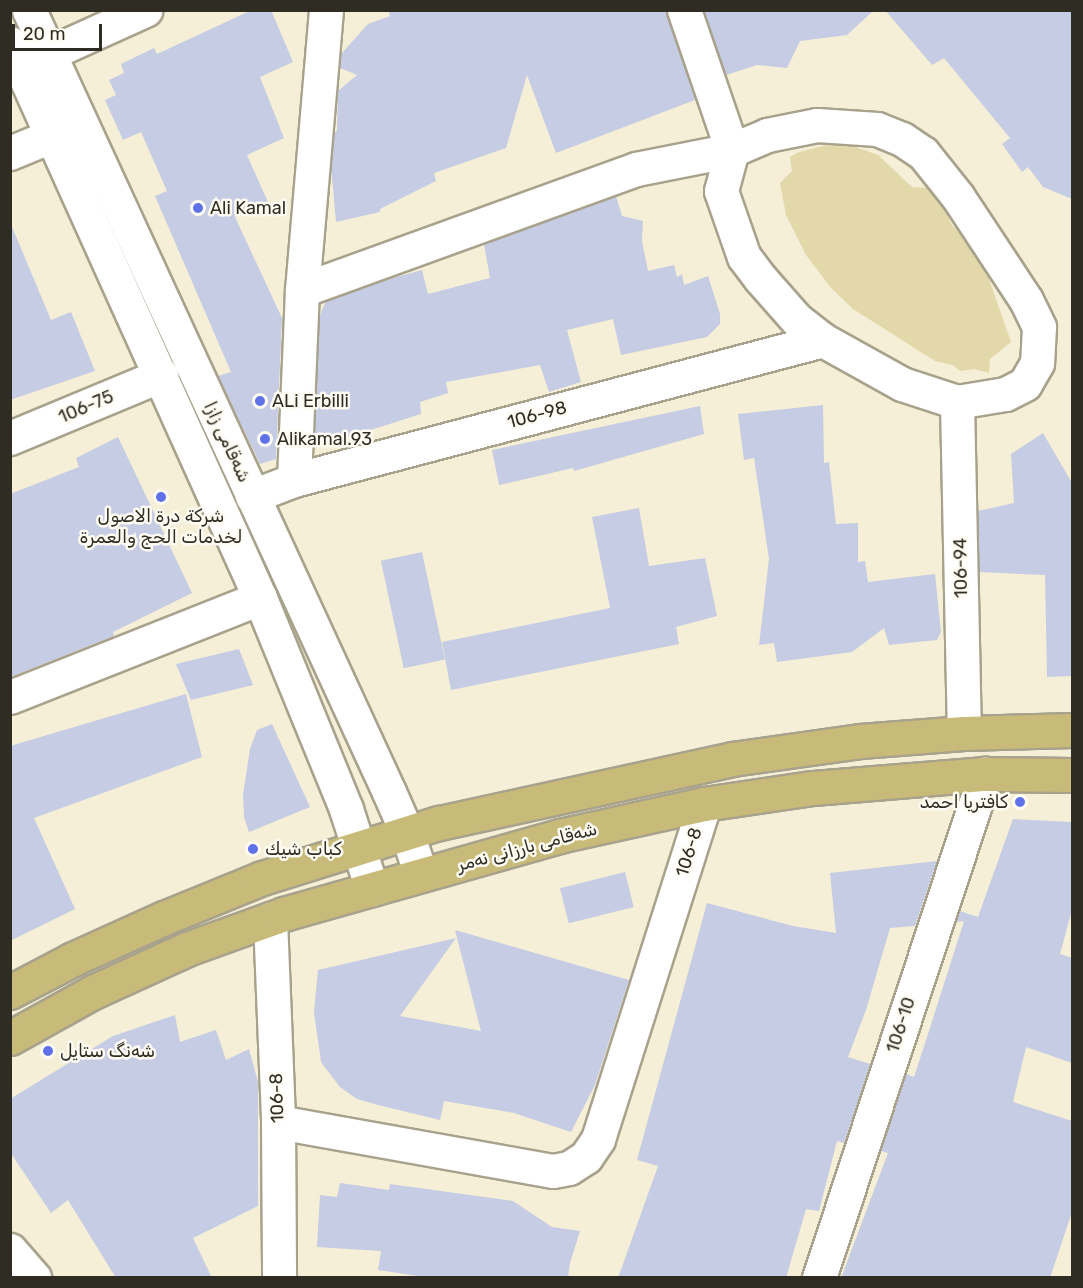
<!DOCTYPE html>
<html>
<head>
<meta charset="utf-8">
<style>
  body { margin:0 }
  #map { position:relative; width:1083px; height:1288px; overflow:hidden; background:#f5efd7; font-family:Rubik,Vazirmatn,sans-serif }
  div>[style] { position:absolute }
  [style*='--x'] { left:calc(var(--x)*1px); top:calc(var(--y)*1px); width:calc(var(--w)*1px); rotate:calc(var(--a)*1deg) }
  .green>* { inset:0; background:#e3d8a9 }
  .building>* { inset:0; background:#c5cce3; transform-origin:0 0 }
  .roads { filter:drop-shadow(2px 0 #a8a28c) drop-shadow(-2px 0 #a8a28c) drop-shadow(0 2px #a8a28c) drop-shadow(0 -2px #a8a28c) }
  .minor>* { height:33px; margin:-16.5px; padding:0 16.5px; transform-origin:16.5px; border-radius:16.5px; background:#fff }
  .tertiary>* { height:33px; margin:-16.5px; padding:0 16.5px; transform-origin:16.5px; border-radius:16.5px; background:#fff }
  .primary>* { height:33px; margin:-16.5px; padding:0 16.5px; transform-origin:16.5px; border-radius:16.5px; background:#c8ba79 }
  .dots>* { width:16px; height:16px; translate:-50% -50%; box-sizing:border-box; border:3px solid #fefcf2; border-radius:50% }
  span { translate:-50% -50%; white-space:nowrap; text-align:center; line-height:1.15; -webkit-text-stroke:5px #fefcf2; paint-order:stroke }
  .poi-label { font-size:18px; color:#2e2c23 }
  .left { translate:0 -50%; text-align:left }
  .right { translate:-100% -50%; text-align:right }
  .street-label { font-size:18px; color:#2e2c23 }
  .frame { position:absolute; inset:0; border:12px solid #2e2c23; pointer-events:none }
  .scale { position:absolute; left:12px; top:24px; width:90px; height:27px; box-sizing:border-box; border:3px solid #2e2c23; border-top:0; padding-left:8px; font-size:18px; line-height:21px; white-space:nowrap; color:#2e2c23; -webkit-text-stroke:4px #fefcf2; paint-order:stroke }
</style>
</head>
<body>
<div id="map">
  <div class="green">
    <div style="clip-path:polygon(831px 144px,850px 145px,878px 155px,912px 187px,934px 188px,952px 225px,975px 250px,988px 276px,1011px 342px,990px 359px,989px 373px,975px 369px,960px 371px,953px 365px,935px 361px,853px 309px,831px 288px,806px 255px,786px 215px,780px 183px,792px 171px,790px 157px,799px 152px)"></div>
  </div>
  <div class="building">
    <div style="clip-path:polygon(252px 10px,271px 10px,293px 62px,260px 77px,284px 138px,247px 155px,268px 202px,235px 217px,282px 318px,276px 459px,260px 464px,218px 376px,231px 372px,155px 196px,167px 191px,141px 132px,123px 140px,105px 100px,116px 95px,109px 80px,124px 73px,121px 64px,154px 48px,157px 54px)"></div>
    <div style="clip-path:polygon(388px 10px,666px 10px,695px 100px,556px 153px,527px 75px,506px 148px,434px 173px,436px 181px,380px 209px,380px 212px,336px 222px,331px 166px,334px 134px,337px 130px,338px 91px,357px 75px,340px 68px,341px 54px,368px 24px,390px 16px)"></div>
    <div style="clip-path:polygon(704px 10px,874px 10px,847px 35px,800px 41px,787px 68px,757px 65px,726px 75px)"></div>
    <div style="clip-path:polygon(885px 10px,1072px 10px,1072px 199px,1043px 187px,1028px 167px,1022px 172px,1002px 144px,1010px 138px,944px 58px,932px 65px)"></div>
    <div style="clip-path:polygon(616px 196px,622px 216px,643px 221px,642px 241px,648px 271px,674px 265px,677px 277px,682px 274px,684px 285px,708px 276px,720px 314px,720px 324px,707px 337px,621px 355px,613px 319px,567px 330px,581px 382px,549px 392px,540px 365px,446px 382px,448px 393px,420px 402px,421px 414px,314px 448px,320px 315px,326px 301px,389px 279px,422px 270px,428px 294px,490px 278px,484px 244px)"></div>
    <div style="clip-path:polygon(10px 222px,51px 320px,71px 312px,95px 371px,10px 400px)"></div>
    <div style="clip-path:polygon(823px 405px,824px 463px,829px 462px,836px 524px,858px 523px,858px 562px,865px 561px,868px 582px,935px 574px,941px 632px,937px 640px,889px 645px,884px 628px,852px 652px,777px 662px,774px 643px,759px 645px,769px 559px,754px 458px,744px 460px,738px 414px)"></div>
    <div style="clip-path:polygon(700px 406px,704px 434px,574px 471px,573px 468px,499px 485px,492px 450px)"></div>
    <div style="clip-path:polygon(1043px 433px,1072px 483px,1072px 676px,1047px 677px,1045px 575px,979px 572px,978px 511px,1014px 503px,1011px 454px)"></div>
    <div style="clip-path:polygon(118px 437px,192px 593px,113px 632px,114px 636px,10px 677px,10px 494px,79px 467px,76px 458px)"></div>
    <div style="clip-path:polygon(639px 508px,649px 566px,705px 558px,717px 616px,676px 627px,679px 644px,451px 690px,442px 642px,610px 608px,592px 517px)"></div>
    <div style="left:422px;top:552px;width:110px;height:42px;rotate:78deg"></div>
    <div style="clip-path:polygon(239px 649px,253px 685px,191px 700px,176px 664px)"></div>
    <div style="clip-path:polygon(186px 694px,202px 757px,34px 818px,75px 909px,10px 941px,10px 746px)"></div>
    <div style="clip-path:polygon(272px 724px,310px 807px,249px 832px,244px 817px,243px 795px,250px 749px,257px 730px)"></div>
    <div style="clip-path:polygon(1013px 819px,1072px 822px,1072px 910px,1060px 954px,1072px 958px,1072px 1063px,1026px 1047px,1013px 1102px,1072px 1121px,1072px 1212px,1050px 1278px,841px 1278px,888px 1153px,881px 1151px,906px 1074px,914px 1077px,928px 1034px,964px 921px,956px 922px,960px 911px,978px 917px)"></div>
    <div style="clip-path:polygon(937px 861px,915px 926px,890px 928px,866px 1010px,848px 1057px,870px 1064px,844px 1143px,837px 1141px,819px 1211px,806px 1209px,786px 1278px,618px 1278px,658px 1166px,637px 1160px,707px 903px,793px 926px,836px 933px,830px 873px)"></div>
    <div style="left:625px;top:872px;width:36px;height:67px;rotate:76deg"></div>
    <div style="clip-path:polygon(455px 930px,629px 980px,595px 1085px,571px 1132px,514px 1113px,444px 1101px,440px 1120px,378px 1105px,357px 1099px,340px 1087px,321px 1062px,314px 1012px,318px 970px,456px 938px,400px 1016px,481px 1031px)"></div>
    <div style="clip-path:polygon(175px 1015px,180px 1042px,216px 1030px,226px 1060px,249px 1049px,258px 1082px,258px 1206px,193px 1238px,212px 1278px,116px 1278px,68px 1200px,51px 1213px,10px 1152px,10px 1099px,113px 1036px)"></div>
    <div style="clip-path:polygon(340px 1183px,389px 1190px,390px 1184px,513px 1201px,552px 1227px,580px 1231px,570px 1263px,568px 1278px,432px 1278px,378px 1270px,381px 1251px,317px 1247px,320px 1195px,337px 1197px)"></div>
  </div>
  <div class="roads">
    <div class="minor">
      <div style="--x:48;--y:54;--w:107;--a:-24.4"></div>
      <div style="--x:817;--y:125;--w:60;--a:3.8"></div>
      <div style="--x:877;--y:129;--w:27;--a:22"></div>
      <div style="--x:902;--y:139;--w:25;--a:34"></div>
      <div style="--x:923;--y:153;--w:56;--a:51.5"></div>
      <div style="--x:958;--y:197;--w:123;--a:56.6"></div>
      <div style="--x:1026;--y:300;--w:30;--a:64"></div>
      <div style="--x:1039;--y:327;--w:36;--a:93"></div>
      <div style="--x:1037;--y:363;--w:24;--a:120"></div>
      <div style="--x:1025;--y:384;--w:22;--a:153"></div>
      <div style="--x:1005;--y:394;--w:49;--a:170.5"></div>
      <div style="--x:957;--y:402;--w:58;--a:-161.9"></div>
      <div style="--x:902;--y:384;--w:90;--a:-150.9"></div>
      <div style="--x:823;--y:340;--w:33;--a:-142"></div>
      <div style="--x:797;--y:320;--w:56;--a:-131.4"></div>
      <div style="--x:760;--y:278;--w:26;--a:-127"></div>
      <div style="--x:744;--y:257;--w:70;--a:-109.2"></div>
      <div style="--x:721;--y:191;--w:42;--a:-75"></div>
      <div style="--x:732;--y:150;--w:38;--a:-23"></div>
      <div style="--x:767;--y:135;--w:51;--a:-11.3"></div>
      <div style="--x:10;--y:153;--w:44;--a:-22.5"></div>
      <div style="--x:302;--y:290;--w:355;--a:-19.9"></div>
      <div style="--x:636;--y:169;--w:98;--a:-11.2"></div>
      <div style="--x:732;--y:150;--w:148;--a:-108.9"></div>
      <div style="--x:957;--y:402;--w:331;--a:88.8"></div>
      <div style="--x:10;--y:438;--w:164;--a:-22.6"></div>
      <div style="--x:294;--y:480;--w:190;--a:-87.6"></div>
      <div style="--x:302;--y:290;--w:281;--a:-85.1"></div>
      <div style="--x:252;--y:496;--w:45;--a:-20.9"></div>
      <div style="--x:294;--y:480;--w:547;--a:-14.82"></div>
      <div style="--x:10;--y:697;--w:269;--a:-21.6"></div>
      <div style="--x:270;--y:919;--w:203;--a:87.7"></div>
      <div style="--x:278;--y:1122;--w:156;--a:89.6"></div>
      <div style="--x:278;--y:1122;--w:279;--a:10.1"></div>
      <div style="--x:553;--y:1171;--w:16;--a:-11"></div>
      <div style="--x:569;--y:1168;--w:20;--a:-33"></div>
      <div style="--x:586;--y:1157;--w:22;--a:-56"></div>
      <div style="--x:598;--y:1139;--w:351;--a:-72.4"></div>
      <div style="--x:10;--y:1250;--w:37;--a:49"></div>
      <div style="--x:819;--y:1278;--w:531;--a:-71.77"></div>
    </div>
    <div class="tertiary">
      <div style="--x:29;--y:10;--w:861;--a:65.28"></div>
      <div style="--x:389;--y:792;--w:45;--a:66.3"></div>
      <div style="--x:407;--y:833;--w:44;--a:71.6"></div>
      <div style="--x:10;--y:43;--w:609;--a:65.75"></div>
      <div style="--x:260;--y:598;--w:228;--a:67.8"></div>
      <div style="--x:346;--y:809;--w:84;--a:72"></div>
    </div>
    <div class="primary">
      <div style="--x:10;--y:992;--w:71;--a:-27.6"></div>
      <div style="--x:73;--y:959;--w:100;--a:-24.3"></div>
      <div style="--x:164;--y:918;--w:106;--a:-22.2"></div>
      <div style="--x:262;--y:878;--w:185;--a:-17.3"></div>
      <div style="--x:439;--y:823;--w:300;--a:-12.3"></div>
      <div style="--x:732;--y:759;--w:129;--a:-8"></div>
      <div style="--x:860;--y:741;--w:104;--a:-4.4"></div>
      <div style="--x:964;--y:733;--w:108;--a:-1.6"></div>
      <div style="--x:10;--y:1038;--w:95;--a:-29"></div>
      <div style="--x:93;--y:992;--w:103;--a:-24.6"></div>
      <div style="--x:187;--y:949;--w:103;--a:-19.8"></div>
      <div style="--x:284;--y:914;--w:286;--a:-15.8"></div>
      <div style="--x:559;--y:836;--w:148;--a:-12.4"></div>
      <div style="--x:704;--y:804;--w:110;--a:-8.4"></div>
      <div style="--x:813;--y:788;--w:173;--a:-4.7"></div>
      <div style="--x:985;--y:774;--w:87;--a:0.7"></div>
    </div>
  </div>
  <div class="dots">
    <div style="left:198px;top:208px;background:#5f72e9"></div>
    <div style="left:260px;top:401px;background:#5f72e9"></div>
    <div style="left:265px;top:439px;background:#5f72e9"></div>
    <div style="left:161px;top:497px;background:#5f72e9"></div>
    <div style="left:1020px;top:802px;background:#5f72e9"></div>
    <div style="left:253px;top:849px;background:#5f72e9"></div>
    <div style="left:48px;top:1051px;background:#5f72e9"></div>
  </div>
  <div class="poi-label">
    <span class="left" style="left:210px;top:208px">Ali Kamal</span>
    <span class="left" style="left:272px;top:401px">ALi Erbilli</span>
    <span class="left" style="left:277px;top:439px">Alikamal.93</span>
    <span style="left:161px;top:527px">شركة درة الاصول<br>لخدمات الحج والعمرة</span>
    <span class="right" style="left:1008px;top:802px">كافتريا احمد</span>
    <span class="left" style="left:265px;top:849px">كباب شيك</span>
    <span class="left" style="left:60px;top:1051px">شەنگ ستایل</span>
  </div>
  <div class="street-label">
    <span style="left:86px;top:407px;rotate:-23deg">106-75</span>
    <span style="left:537px;top:415px;rotate:-15deg">106-98</span>
    <span style="left:227px;top:442px;rotate:65deg">شەقامی زازا</span>
    <span style="left:961px;top:568px;rotate:-91deg">106-94</span>
    <span style="left:527px;top:847px;rotate:-15deg">شەقامی بارزانی نەمر</span>
    <span style="left:689px;top:852px;rotate:-73deg">106-8</span>
    <span style="left:901px;top:1025px;rotate:-72deg">106-10</span>
    <span style="left:277px;top:1098px;rotate:-92deg">106-8</span>
  </div>
  <div class="frame"></div>
  <div class="scale">20 m</div>
</div>
</body>
</html>
